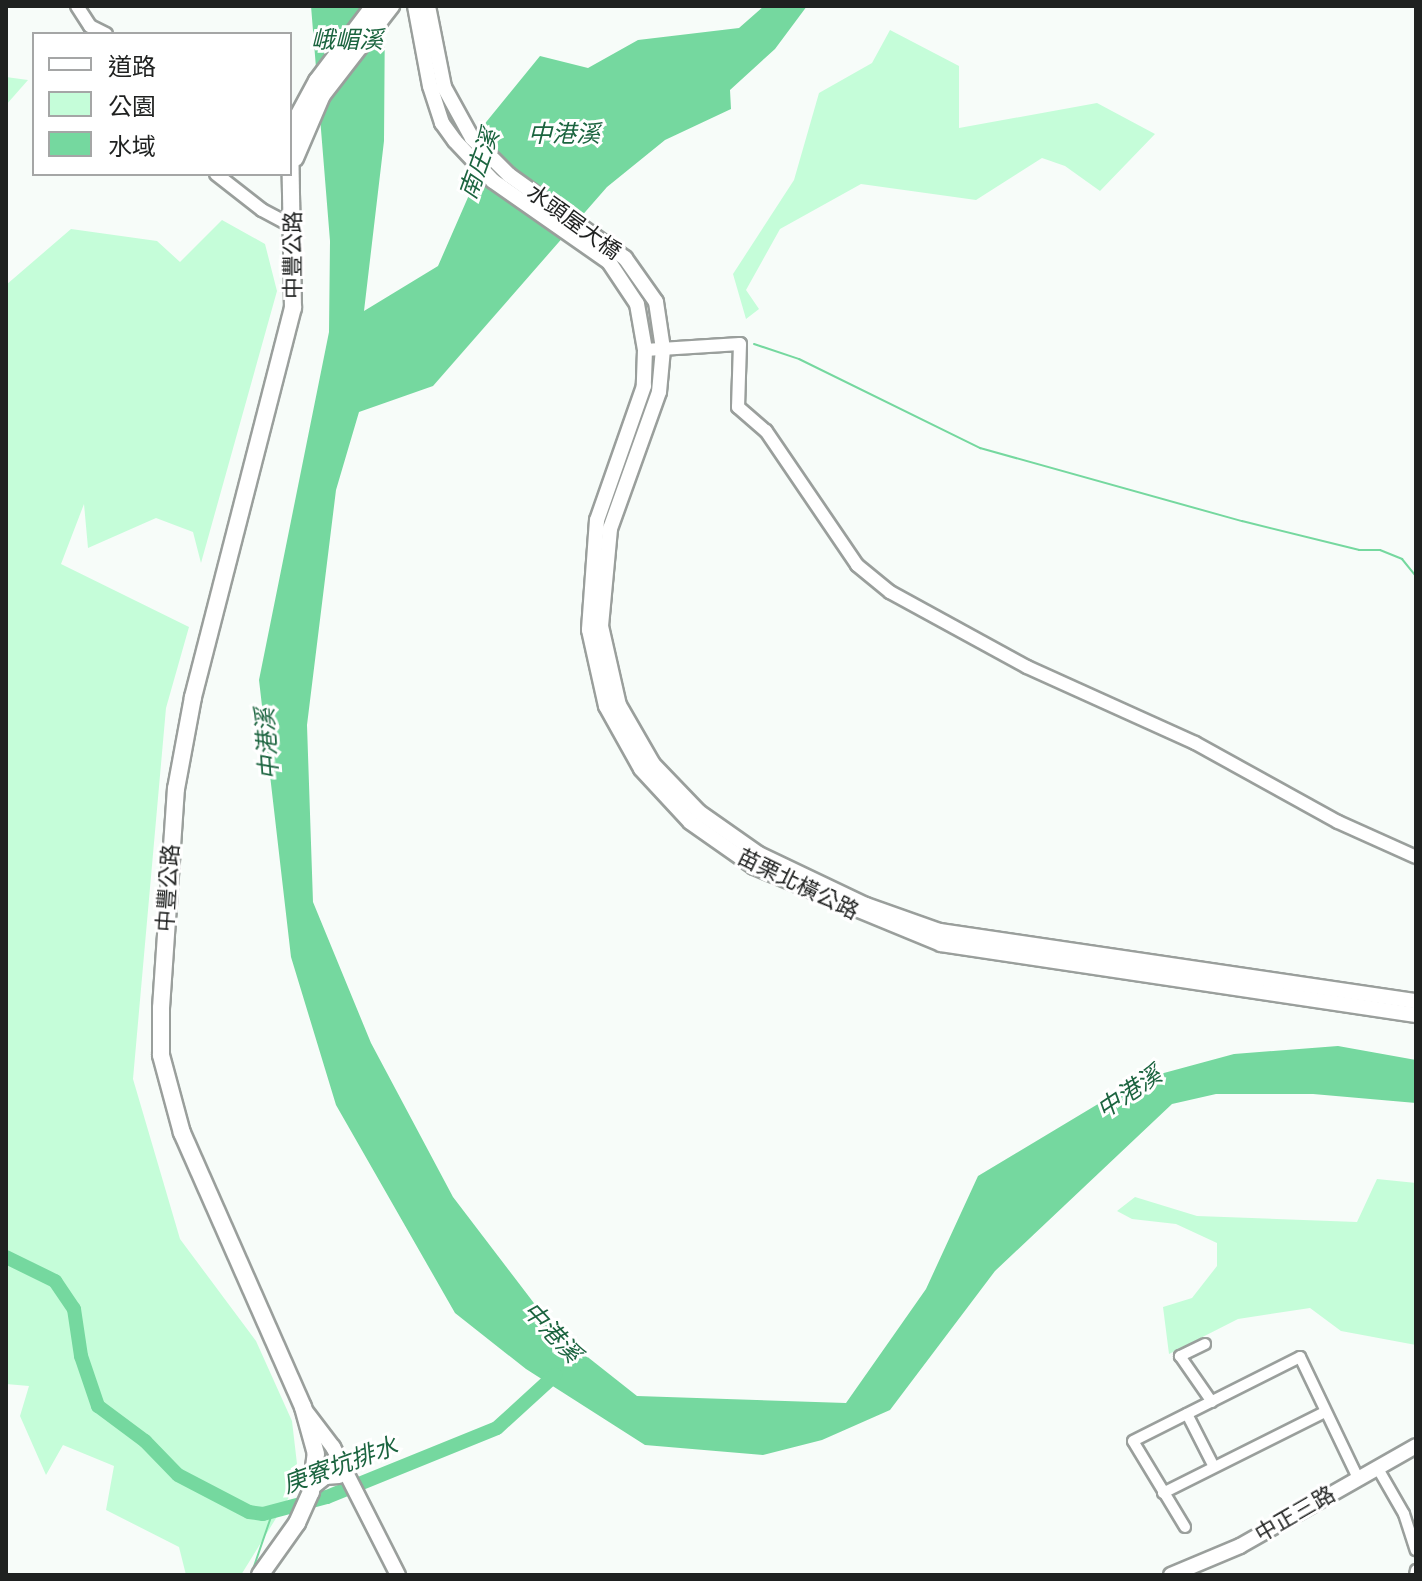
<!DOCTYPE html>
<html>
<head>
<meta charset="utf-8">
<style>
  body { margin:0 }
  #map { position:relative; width:1422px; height:1581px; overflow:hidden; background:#f7fcf9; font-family:Inter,"Noto Sans TC",sans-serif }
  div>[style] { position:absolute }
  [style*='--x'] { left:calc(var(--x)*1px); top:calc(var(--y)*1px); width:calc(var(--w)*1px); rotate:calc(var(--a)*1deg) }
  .green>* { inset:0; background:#c5fdd9 }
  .water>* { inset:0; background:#75d89f }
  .stream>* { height:2px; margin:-1px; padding:0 1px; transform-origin:1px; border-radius:1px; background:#75d89f }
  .river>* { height:14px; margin:-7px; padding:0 7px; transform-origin:7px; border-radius:7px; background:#75d89f }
  .roads { filter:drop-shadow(2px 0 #9a9f9c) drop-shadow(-2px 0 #9a9f9c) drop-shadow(0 2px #9a9f9c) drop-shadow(0 -2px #9a9f9c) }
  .minor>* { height:10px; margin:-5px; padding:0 5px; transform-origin:5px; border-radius:5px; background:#fff }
  .tertiary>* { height:12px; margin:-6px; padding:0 6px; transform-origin:6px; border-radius:6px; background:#fff }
  .secondary>* { height:14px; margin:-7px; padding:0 7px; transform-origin:7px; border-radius:7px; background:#fff }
  .primary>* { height:16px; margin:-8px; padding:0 8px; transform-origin:8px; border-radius:8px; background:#fff }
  span { translate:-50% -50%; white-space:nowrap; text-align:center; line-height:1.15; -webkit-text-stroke:6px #fff; paint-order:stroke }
  .street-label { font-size:22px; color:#1f2120 }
  .water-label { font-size:24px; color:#1b643f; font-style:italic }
  .frame { position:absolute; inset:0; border:8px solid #1f2120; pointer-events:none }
  .legend { position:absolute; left:32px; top:32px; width:260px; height:144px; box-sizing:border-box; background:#fff; border:2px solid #a5a6a6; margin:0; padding:10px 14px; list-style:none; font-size:24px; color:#1f2120 }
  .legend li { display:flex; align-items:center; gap:16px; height:40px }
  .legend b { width:40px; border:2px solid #a5a6a6 }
</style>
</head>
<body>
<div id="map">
  <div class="green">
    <div style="clip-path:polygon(890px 30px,959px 66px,959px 128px,1097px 103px,1155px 134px,1100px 191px,1065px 166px,1042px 158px,976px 200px,861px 184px,780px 229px,746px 290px,759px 309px,746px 319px,733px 274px,794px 180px,819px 93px,872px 63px)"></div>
    <div style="clip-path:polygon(6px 77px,28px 80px,6px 105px)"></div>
    <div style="clip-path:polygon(222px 220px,265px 244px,277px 291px,201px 563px,193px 532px,156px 518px,88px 548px,84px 504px,61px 564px,189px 627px,166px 708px,133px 1079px,180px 1239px,256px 1341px,292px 1421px,299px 1481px,241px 1575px,186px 1575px,179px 1547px,106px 1510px,114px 1466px,63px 1445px,46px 1475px,20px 1416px,29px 1386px,6px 1384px,6px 285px,71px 229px,157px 241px,180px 262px)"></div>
    <div style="clip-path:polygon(1377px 1179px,1416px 1183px,1416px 1345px,1341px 1331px,1310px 1308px,1238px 1319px,1169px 1354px,1163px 1307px,1192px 1298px,1217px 1266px,1217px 1243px,1176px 1224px,1132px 1219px,1117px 1211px,1135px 1197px,1197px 1216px,1357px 1222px)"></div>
  </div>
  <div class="water">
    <div style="clip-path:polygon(311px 6px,385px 6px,384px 141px,364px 311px,438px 266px,469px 195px,478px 132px,540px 56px,588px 68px,638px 40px,739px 28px,764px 6px,807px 6px,775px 49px,730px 90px,731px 109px,665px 140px,607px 187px,433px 386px,359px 412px,336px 490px,307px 725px,313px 902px,371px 1043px,453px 1197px,556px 1332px,637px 1396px,846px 1403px,926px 1289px,978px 1176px,1138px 1080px,1234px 1054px,1338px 1046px,1416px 1060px,1416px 1103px,1313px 1094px,1216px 1094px,1172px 1104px,995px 1271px,890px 1410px,822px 1440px,763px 1455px,645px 1445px,526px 1369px,455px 1313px,336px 1105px,291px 957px,259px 680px,329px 332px,330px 241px)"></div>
  </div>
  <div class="stream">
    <div style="--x:754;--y:344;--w:47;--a:18.4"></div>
    <div style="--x:799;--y:359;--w:202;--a:26.2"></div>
    <div style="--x:980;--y:448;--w:272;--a:15.6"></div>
    <div style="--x:1242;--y:521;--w:121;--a:13.9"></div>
    <div style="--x:1359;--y:550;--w:21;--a:0"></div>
    <div style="--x:1380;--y:550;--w:24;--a:22"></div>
    <div style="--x:1402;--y:559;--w:22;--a:51"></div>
    <div style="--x:251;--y:1575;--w:68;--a:-71"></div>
  </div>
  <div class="river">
    <div style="--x:6;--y:1257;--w:55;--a:26.1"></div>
    <div style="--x:55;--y:1281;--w:34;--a:56"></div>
    <div style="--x:74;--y:1309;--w:48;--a:81.5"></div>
    <div style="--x:81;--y:1356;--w:53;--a:71.2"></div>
    <div style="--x:98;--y:1406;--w:59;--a:36.7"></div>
    <div style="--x:145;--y:1441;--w:47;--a:45.9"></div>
    <div style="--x:178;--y:1475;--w:80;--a:27.5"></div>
    <div style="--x:249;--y:1512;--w:14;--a:8"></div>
    <div style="--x:263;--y:1514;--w:66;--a:-14.9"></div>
    <div style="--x:327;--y:1497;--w:183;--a:-22.1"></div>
    <div style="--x:497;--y:1428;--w:79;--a:-42.4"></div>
  </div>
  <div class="roads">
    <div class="minor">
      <div style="--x:1205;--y:1344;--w:28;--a:154"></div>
      <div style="--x:1180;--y:1356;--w:56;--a:55.2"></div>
      <div style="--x:1187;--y:1414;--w:59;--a:63"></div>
      <div style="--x:1377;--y:1467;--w:54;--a:60.1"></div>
      <div style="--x:1404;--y:1514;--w:38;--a:72"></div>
      <div style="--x:1163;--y:1493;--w:181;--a:-26.6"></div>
      <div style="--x:1185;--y:1527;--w:100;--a:-121.2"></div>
      <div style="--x:1133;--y:1441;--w:187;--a:-26.7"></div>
      <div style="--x:1300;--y:1357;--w:134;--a:64.4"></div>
      <div style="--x:1415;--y:1575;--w:5;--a:-79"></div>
    </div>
    <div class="tertiary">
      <div style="--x:77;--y:6;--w:24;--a:57"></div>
      <div style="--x:90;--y:26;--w:18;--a:27"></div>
      <div style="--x:216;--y:174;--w:58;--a:38"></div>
      <div style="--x:262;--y:210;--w:36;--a:28"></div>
      <div style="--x:645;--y:350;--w:95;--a:-3.6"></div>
      <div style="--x:740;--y:344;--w:63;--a:91.8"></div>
      <div style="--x:738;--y:407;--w:37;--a:41"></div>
      <div style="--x:766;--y:431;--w:162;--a:55.8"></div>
      <div style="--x:857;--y:565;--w:43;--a:39.3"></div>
      <div style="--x:890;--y:592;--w:156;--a:28.7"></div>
      <div style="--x:1027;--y:667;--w:184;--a:24.3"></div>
      <div style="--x:1195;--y:743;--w:163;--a:28.9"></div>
      <div style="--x:1338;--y:822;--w:85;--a:24.2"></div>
    </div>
    <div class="secondary">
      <div style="--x:415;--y:6;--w:81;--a:79.4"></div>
      <div style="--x:430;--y:86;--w:39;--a:72"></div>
      <div style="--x:442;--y:123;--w:22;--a:54"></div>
      <div style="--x:455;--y:141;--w:55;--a:46.5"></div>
      <div style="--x:493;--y:181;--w:141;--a:34.9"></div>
      <div style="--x:609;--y:262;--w:50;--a:56.3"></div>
      <div style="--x:637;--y:304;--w:47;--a:80.1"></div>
      <div style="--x:645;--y:350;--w:36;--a:92"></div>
      <div style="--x:644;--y:386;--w:142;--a:109.3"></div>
      <div style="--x:597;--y:520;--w:110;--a:94.2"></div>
      <div style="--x:589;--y:630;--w:78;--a:77.4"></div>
      <div style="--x:606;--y:706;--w:72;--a:60.9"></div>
      <div style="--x:641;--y:769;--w:72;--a:47.2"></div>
      <div style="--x:690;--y:822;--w:78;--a:35.1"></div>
      <div style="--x:754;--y:867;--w:202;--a:22.4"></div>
      <div style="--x:941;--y:944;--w:480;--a:8.5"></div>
      <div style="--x:428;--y:6;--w:83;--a:78.8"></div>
      <div style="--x:444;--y:87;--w:58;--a:61.2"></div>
      <div style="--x:472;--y:138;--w:52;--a:45"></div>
      <div style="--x:509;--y:175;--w:143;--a:35.6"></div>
      <div style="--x:625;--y:258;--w:54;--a:54.8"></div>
      <div style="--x:656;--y:302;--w:48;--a:81.5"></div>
      <div style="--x:663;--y:349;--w:43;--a:95.3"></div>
      <div style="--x:659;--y:392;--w:145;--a:109.7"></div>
      <div style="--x:610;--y:529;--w:97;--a:95.3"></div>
      <div style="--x:601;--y:626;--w:81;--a:77.2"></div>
      <div style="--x:619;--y:705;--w:68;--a:60"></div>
      <div style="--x:653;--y:764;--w:66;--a:46.2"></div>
      <div style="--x:699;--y:812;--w:73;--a:35"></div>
      <div style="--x:759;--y:854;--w:119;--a:25.5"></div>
      <div style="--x:866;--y:905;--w:78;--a:19.4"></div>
      <div style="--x:940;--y:931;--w:481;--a:8.4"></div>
      <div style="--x:304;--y:1409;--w:48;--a:52.7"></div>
      <div style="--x:333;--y:1447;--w:144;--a:63.1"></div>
      <div style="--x:314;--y:1486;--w:14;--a:-39"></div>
      <div style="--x:325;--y:1477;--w:14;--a:-4"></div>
      <div style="--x:1171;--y:1575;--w:75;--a:-22.8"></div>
      <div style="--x:1240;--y:1546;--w:202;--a:-29.6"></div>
    </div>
    <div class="primary">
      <div style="--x:290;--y:131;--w:57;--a:-61.6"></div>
      <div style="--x:317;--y:81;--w:94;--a:-52.8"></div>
      <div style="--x:295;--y:158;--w:69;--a:-66.8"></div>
      <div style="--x:322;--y:95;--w:113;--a:-52.2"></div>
      <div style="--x:260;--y:1575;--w:64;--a:-54.6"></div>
      <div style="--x:297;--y:1523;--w:34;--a:-66"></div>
      <div style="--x:311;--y:1492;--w:38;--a:-83"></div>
      <div style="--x:316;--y:1454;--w:49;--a:-105.5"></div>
      <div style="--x:303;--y:1407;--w:300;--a:-113.8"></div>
      <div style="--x:182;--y:1133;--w:81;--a:-105.1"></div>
      <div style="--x:161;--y:1055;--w:47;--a:-90"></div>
      <div style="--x:161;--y:1008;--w:220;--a:-86.1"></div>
      <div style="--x:176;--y:789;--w:94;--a:-79.5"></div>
      <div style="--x:193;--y:697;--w:402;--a:-75.6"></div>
      <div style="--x:293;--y:308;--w:169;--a:-91"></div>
    </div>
  </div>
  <div class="street-label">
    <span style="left:574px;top:222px;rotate:36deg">水頭屋大橋</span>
    <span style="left:293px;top:255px;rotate:-90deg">中豐公路</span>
    <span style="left:798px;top:884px;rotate:26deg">苗栗北橫公路</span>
    <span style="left:168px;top:888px;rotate:-86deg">中豐公路</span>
    <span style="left:1295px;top:1514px;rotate:-30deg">中正三路</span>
  </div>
  <div class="water-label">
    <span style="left:347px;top:40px">峨嵋溪</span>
    <span style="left:564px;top:134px">中港溪</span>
    <span style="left:479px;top:164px;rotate:-70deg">南庄溪</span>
    <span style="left:267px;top:744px;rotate:-94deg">中港溪</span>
    <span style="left:1129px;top:1092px;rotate:-34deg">中港溪</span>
    <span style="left:552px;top:1332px;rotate:47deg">中港溪</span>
    <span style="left:340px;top:1465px;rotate:-20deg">庚寮坑排水</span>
  </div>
  <div class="frame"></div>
  <ul class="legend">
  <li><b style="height:10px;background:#fff"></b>道路</li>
  <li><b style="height:22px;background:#c5fdd9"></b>公園</li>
  <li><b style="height:22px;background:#75d89f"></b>水域</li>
  </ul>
</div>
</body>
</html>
